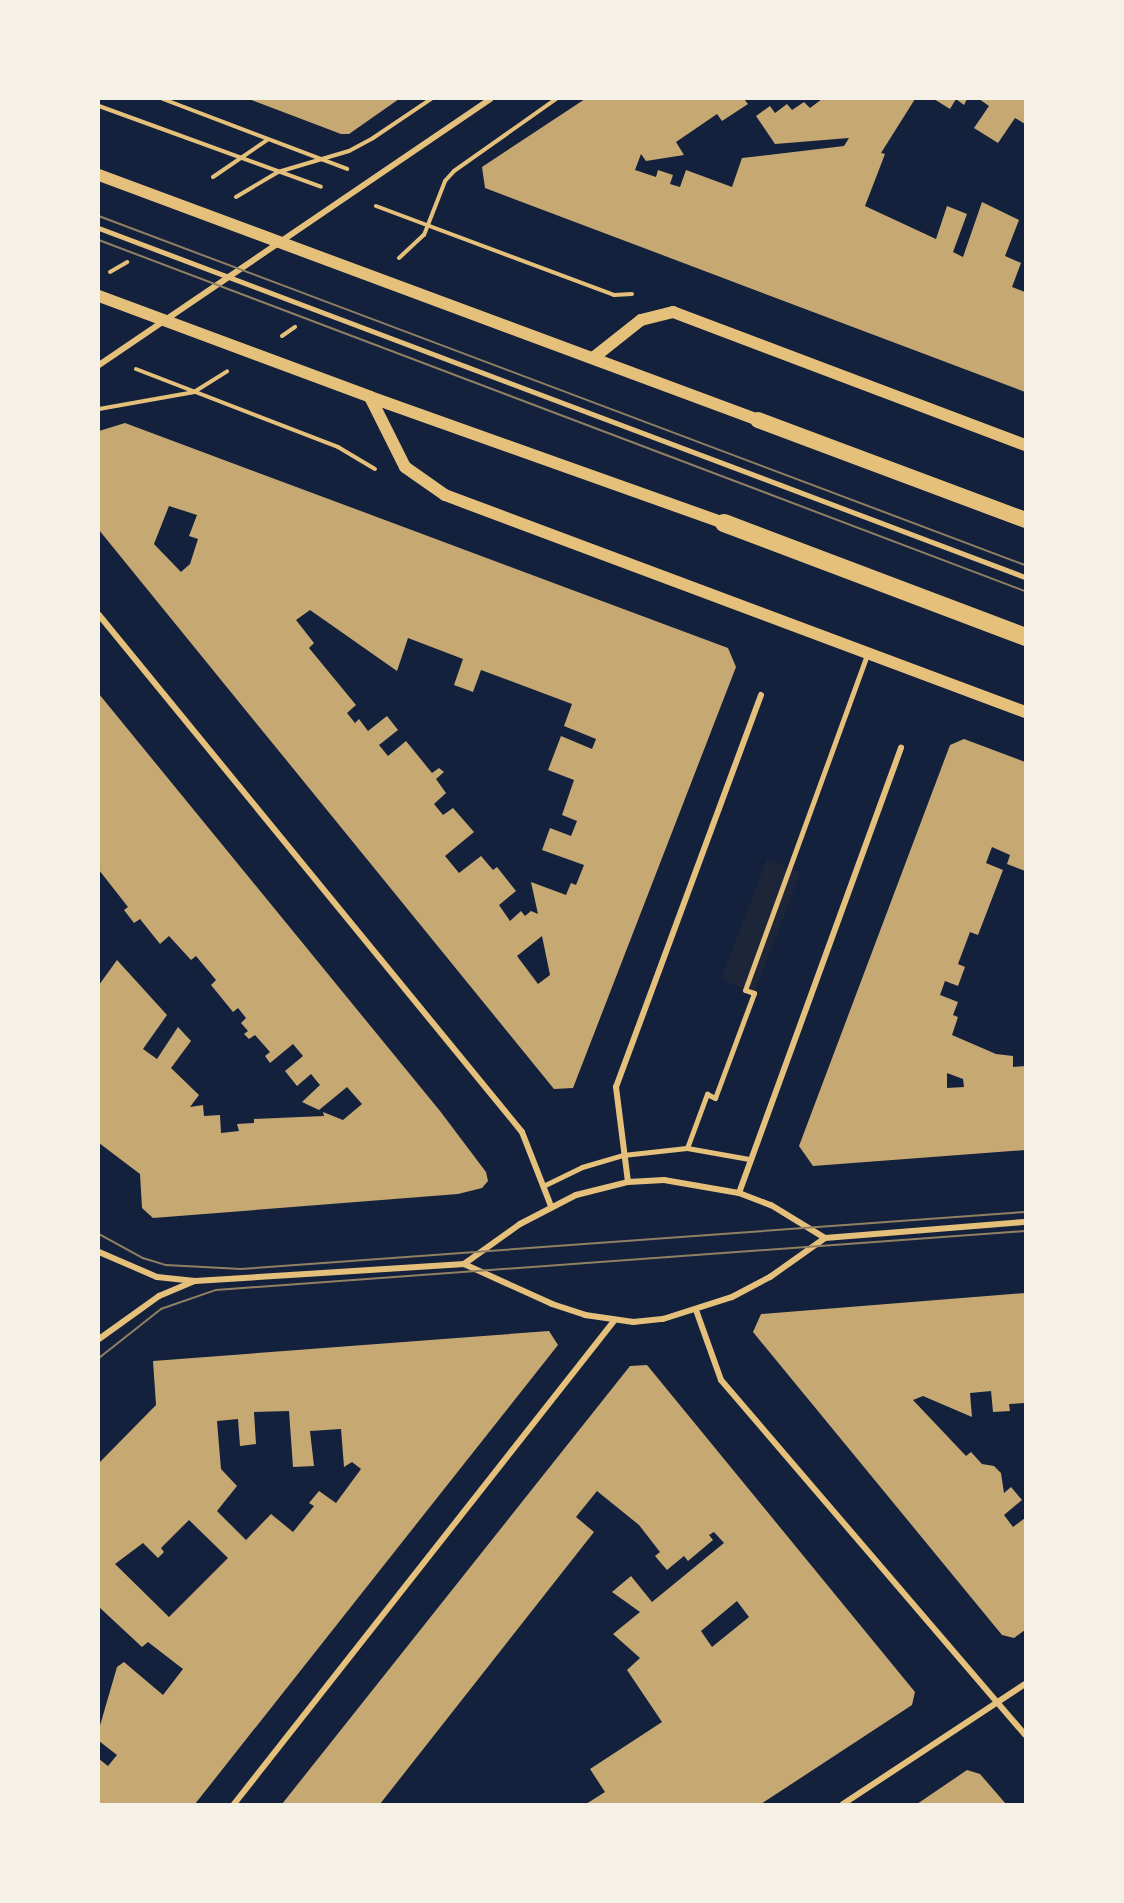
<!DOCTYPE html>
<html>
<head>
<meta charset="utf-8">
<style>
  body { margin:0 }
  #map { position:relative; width:1124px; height:1903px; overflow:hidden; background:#14213d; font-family:"Sofia Sans Condensed",sans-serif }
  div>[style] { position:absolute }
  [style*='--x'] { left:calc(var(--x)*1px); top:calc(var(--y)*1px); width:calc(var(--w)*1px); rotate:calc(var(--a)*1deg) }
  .green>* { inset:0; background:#1d2539; transform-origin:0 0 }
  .building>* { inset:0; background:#c6a872 }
  .path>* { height:4px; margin:-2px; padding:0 2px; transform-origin:2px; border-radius:2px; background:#e5c07b }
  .service>* { height:4.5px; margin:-2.25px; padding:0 2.25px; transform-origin:2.25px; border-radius:2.25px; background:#e5c07b }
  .pedestrian>* { height:5px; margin:-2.5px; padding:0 2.5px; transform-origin:2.5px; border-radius:2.5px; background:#e5c07b }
  .minor>* { height:6px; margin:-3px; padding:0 3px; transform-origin:3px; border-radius:3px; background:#e5c07b }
  .secondary>* { height:12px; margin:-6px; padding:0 6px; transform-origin:6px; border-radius:6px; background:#e5c07b }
  .trunk>* { height:16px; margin:-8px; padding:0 8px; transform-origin:8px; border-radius:8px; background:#e5c07b }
  .motorway>* { height:18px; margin:-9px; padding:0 9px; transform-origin:9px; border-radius:9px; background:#e5c07b }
  .tram>* { height:1.5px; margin:-0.75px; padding:0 0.75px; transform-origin:0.75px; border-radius:0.75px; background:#918062 }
  span { translate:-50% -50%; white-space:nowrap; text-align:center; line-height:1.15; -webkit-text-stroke:4.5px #f6f1e7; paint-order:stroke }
  .frame { position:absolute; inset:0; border:100px solid #f6f1e7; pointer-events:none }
</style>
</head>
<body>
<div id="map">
  <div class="green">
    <div style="left:767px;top:859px;width:36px;height:129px;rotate:21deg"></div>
  </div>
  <div class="building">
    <div style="clip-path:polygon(249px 99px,399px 99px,349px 134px,341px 134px)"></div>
    <div style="clip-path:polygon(585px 99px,744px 99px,748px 104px,722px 121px,717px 114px,676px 142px,684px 155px,646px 161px,641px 154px,635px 170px,656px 177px,658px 170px,673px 175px,670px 184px,680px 187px,686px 170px,732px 187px,742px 158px,844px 146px,849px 138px,775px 144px,756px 116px,770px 106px,775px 113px,787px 104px,792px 110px,804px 102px,810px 108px,822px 99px,915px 99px,881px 153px,885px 154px,865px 206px,936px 239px,947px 206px,967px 214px,953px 252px,963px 257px,982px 202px,1019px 220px,1005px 256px,1021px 263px,1012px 287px,1025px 292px,1025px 392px,485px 188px,482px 167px)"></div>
    <div style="clip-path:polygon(934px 99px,967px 99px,964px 105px,956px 99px,950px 109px)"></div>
    <div style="clip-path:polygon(979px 99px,1025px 99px,1025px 124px,1015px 118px,998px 143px,974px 128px,989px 106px)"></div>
    <div style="clip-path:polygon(evenodd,125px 423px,728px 648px,736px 667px,573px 1088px,554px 1089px,99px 530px,99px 431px,125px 423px,169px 506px,197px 515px,189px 536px,198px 539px,190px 564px,181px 572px,154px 544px,169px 506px,125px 423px,310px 610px,397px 671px,408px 638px,463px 659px,454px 685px,473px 692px,481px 670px,572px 704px,564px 726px,596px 739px,592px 749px,561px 736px,548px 770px,574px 780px,562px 815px,577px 821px,571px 836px,550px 828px,542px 850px,584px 865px,576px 885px,571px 883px,566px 895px,531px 882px,538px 914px,531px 911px,525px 916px,521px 911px,510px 921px,499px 905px,516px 891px,497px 867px,493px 870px,481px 856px,459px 873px,445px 856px,474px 832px,453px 808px,443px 815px,434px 804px,446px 793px,436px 779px,444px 772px,439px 768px,432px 773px,406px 741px,388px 756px,379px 745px,398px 730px,387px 716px,368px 731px,359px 719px,355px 723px,347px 713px,356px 705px,309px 648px,314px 643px,296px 620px,310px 610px,125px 423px,542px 936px,550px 975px,538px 984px,517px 956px,542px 936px)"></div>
    <div style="clip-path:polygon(99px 694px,440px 1111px,486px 1172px,488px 1181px,482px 1188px,458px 1194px,153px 1218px,142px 1208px,140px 1174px,99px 1143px,99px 985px,117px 960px,167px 1015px,143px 1049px,157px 1059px,178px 1027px,191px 1041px,171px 1068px,199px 1095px,190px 1107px,203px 1105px,204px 1116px,220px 1115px,221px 1133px,239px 1131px,237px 1124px,254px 1123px,254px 1119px,324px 1116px,323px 1112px,343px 1120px,362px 1104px,347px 1087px,319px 1110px,302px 1102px,320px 1085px,311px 1074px,297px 1086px,285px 1071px,303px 1056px,293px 1044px,270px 1063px,265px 1056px,270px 1052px,255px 1035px,249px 1039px,244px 1034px,248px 1031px,241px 1023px,246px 1018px,238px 1008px,233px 1012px,211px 985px,216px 980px,196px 956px,191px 960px,169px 936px,160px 944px,140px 919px,134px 923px,124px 910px,128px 907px,99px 870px)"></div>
    <div style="clip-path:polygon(evenodd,964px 739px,1025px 762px,1025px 871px,1007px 864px,1010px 855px,992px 847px,986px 863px,1003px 870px,978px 935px,970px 932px,958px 964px,965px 967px,958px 986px,945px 981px,940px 995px,958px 1002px,953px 1015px,958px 1017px,952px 1035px,996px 1054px,1013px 1056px,1013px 1067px,1025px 1066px,1025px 1150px,813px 1166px,799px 1146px,950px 745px,964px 739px,947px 1073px,963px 1079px,964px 1087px,947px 1088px,947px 1073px)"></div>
    <div style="clip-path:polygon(1025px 1293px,1025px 1403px,1009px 1404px,1010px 1411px,993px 1412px,991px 1391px,970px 1393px,972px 1417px,923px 1396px,913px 1400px,966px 1456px,971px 1452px,982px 1464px,994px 1466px,1001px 1473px,1004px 1493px,1011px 1487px,1022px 1500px,1004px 1515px,1013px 1527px,1025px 1518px,1025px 1630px,1014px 1638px,1002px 1635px,753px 1332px,761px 1314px)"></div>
    <div style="clip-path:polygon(evenodd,549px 1331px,558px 1345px,195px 1804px,99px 1804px,99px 1759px,108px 1766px,117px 1755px,99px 1741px,99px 1729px,117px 1667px,124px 1662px,163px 1695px,183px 1669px,148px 1642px,142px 1647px,99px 1607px,99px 1463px,156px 1405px,153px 1361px,549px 1331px,289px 1411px,293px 1467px,314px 1466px,310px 1431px,341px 1429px,344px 1467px,352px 1462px,361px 1469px,336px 1503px,319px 1491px,309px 1503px,314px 1506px,293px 1532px,271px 1514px,246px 1540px,217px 1511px,237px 1486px,221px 1469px,217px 1421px,238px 1419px,240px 1446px,256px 1444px,254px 1412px,289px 1411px,549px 1331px,189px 1520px,228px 1558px,169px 1617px,115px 1564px,143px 1543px,158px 1558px,164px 1552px,161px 1548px,189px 1520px)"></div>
    <div style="clip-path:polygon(evenodd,647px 1365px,915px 1692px,912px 1705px,761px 1804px,586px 1804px,605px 1792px,590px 1769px,662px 1722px,627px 1670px,640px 1658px,613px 1634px,640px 1612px,612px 1592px,631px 1576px,652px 1602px,724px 1543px,714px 1532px,709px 1535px,713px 1540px,688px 1561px,684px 1556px,667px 1570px,655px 1556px,660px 1552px,639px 1525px,597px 1491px,576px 1517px,594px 1532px,380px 1804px,282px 1804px,630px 1366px,647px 1365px,737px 1601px,749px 1617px,712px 1647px,701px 1631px,737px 1601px)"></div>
    <div style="clip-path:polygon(967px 1770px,980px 1774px,1006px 1804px,917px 1804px)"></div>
  </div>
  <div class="path">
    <div style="--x:163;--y:99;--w:197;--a:20.8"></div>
    <div style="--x:99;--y:106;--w:236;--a:20"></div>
    <div style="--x:213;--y:177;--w:65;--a:-34.4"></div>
    <div style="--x:236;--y:197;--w:49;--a:-30.8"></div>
    <div style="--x:278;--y:172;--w:74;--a:-16.5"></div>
    <div style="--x:349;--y:151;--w:27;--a:-28"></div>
    <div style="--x:373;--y:138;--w:70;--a:-33.9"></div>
    <div style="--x:376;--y:206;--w:254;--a:20.5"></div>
    <div style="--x:614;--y:295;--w:18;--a:-3"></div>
    <div style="--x:399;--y:258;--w:34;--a:-43"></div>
    <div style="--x:424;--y:235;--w:58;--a:-68.7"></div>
    <div style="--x:445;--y:181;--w:13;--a:-48"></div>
    <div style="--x:454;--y:171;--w:125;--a:-35.2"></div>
    <div style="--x:110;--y:272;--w:20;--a:-30"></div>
    <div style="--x:282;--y:336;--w:16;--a:-35"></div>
    <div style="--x:136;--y:369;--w:217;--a:21.1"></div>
    <div style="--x:338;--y:447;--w:43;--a:30.7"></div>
    <div style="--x:99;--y:409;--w:97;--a:-10.1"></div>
    <div style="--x:194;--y:392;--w:39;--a:-32"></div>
  </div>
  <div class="service">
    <div style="--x:99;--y:228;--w:990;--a:20.65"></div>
  </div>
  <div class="pedestrian">
    <div style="--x:687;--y:1148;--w:58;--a:-69.7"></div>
    <div style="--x:707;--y:1094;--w:9;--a:27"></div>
    <div style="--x:715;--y:1098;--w:112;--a:-69.6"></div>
    <div style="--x:754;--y:993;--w:9;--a:-162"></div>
    <div style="--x:745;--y:990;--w:360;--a:-70"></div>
    <div style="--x:543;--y:1186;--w:43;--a:-26"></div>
    <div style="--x:582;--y:1167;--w:43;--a:-16.3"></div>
    <div style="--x:623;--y:1155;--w:64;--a:-6.2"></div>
    <div style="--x:687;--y:1148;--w:63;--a:10.1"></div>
  </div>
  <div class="minor">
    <div style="--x:99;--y:365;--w:473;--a:-34.2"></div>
    <div style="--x:99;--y:615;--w:668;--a:50.71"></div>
    <div style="--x:522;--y:1132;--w:79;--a:68.6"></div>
    <div style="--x:628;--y:1182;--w:96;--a:-97.2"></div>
    <div style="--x:616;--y:1087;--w:418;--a:-69.7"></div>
    <div style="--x:739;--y:1193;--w:474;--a:-70"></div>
    <div style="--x:99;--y:1252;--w:63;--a:23.3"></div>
    <div style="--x:157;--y:1277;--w:38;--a:6"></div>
    <div style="--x:195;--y:1281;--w:270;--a:-3.6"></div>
    <div style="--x:464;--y:1264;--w:69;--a:-35.5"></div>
    <div style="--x:520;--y:1224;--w:63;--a:-27.4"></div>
    <div style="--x:576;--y:1195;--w:54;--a:-14"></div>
    <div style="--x:628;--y:1182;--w:36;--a:-3"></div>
    <div style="--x:664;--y:1180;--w:76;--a:9.8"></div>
    <div style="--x:739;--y:1193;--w:34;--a:21"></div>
    <div style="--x:771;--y:1205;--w:63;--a:31.4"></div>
    <div style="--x:464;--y:1264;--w:97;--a:24.4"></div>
    <div style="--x:552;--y:1304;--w:35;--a:18"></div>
    <div style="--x:585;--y:1315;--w:49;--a:8.3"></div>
    <div style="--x:633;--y:1322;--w:30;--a:-6"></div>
    <div style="--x:663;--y:1319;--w:72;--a:-17.7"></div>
    <div style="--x:732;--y:1297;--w:43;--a:-27.8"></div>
    <div style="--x:770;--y:1277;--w:67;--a:-35.3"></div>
    <div style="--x:825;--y:1238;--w:201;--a:-4.6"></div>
    <div style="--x:696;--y:1310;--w:74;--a:70.3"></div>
    <div style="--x:721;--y:1380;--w:467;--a:49.4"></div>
    <div style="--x:99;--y:1339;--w:74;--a:-35.6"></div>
    <div style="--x:159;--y:1296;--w:38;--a:-23"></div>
    <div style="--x:234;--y:1804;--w:615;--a:-51.81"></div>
    <div style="--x:843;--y:1804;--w:218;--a:-33.4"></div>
  </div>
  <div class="secondary">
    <div style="--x:99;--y:175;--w:703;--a:20.39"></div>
    <div style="--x:99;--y:296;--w:289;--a:20.4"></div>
    <div style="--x:370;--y:397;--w:376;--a:19.6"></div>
    <div style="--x:593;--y:358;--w:61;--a:-38.4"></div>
    <div style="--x:641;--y:320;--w:33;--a:-14"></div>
    <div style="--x:673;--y:312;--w:376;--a:20.7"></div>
    <div style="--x:370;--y:397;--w:78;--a:63.4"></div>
    <div style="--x:405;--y:467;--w:49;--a:35"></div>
    <div style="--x:445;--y:495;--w:619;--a:20.51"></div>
  </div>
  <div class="trunk">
    <div style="--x:758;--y:420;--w:285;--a:20.5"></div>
  </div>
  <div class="motorway">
    <div style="--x:724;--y:523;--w:322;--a:20.7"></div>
  </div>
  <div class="tram">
    <div style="--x:99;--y:216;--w:990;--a:20.65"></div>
    <div style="--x:99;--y:240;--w:990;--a:20.76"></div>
    <div style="--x:99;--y:1234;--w:50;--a:28.6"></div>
    <div style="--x:143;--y:1258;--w:24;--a:17"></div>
    <div style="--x:166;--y:1265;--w:75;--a:3.1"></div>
    <div style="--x:241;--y:1269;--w:786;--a:-4.16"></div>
    <div style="--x:99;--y:1358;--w:79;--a:-38.3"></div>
    <div style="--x:161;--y:1309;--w:58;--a:-19.1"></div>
    <div style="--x:216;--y:1290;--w:811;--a:-4.17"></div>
  </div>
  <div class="frame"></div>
</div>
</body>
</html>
